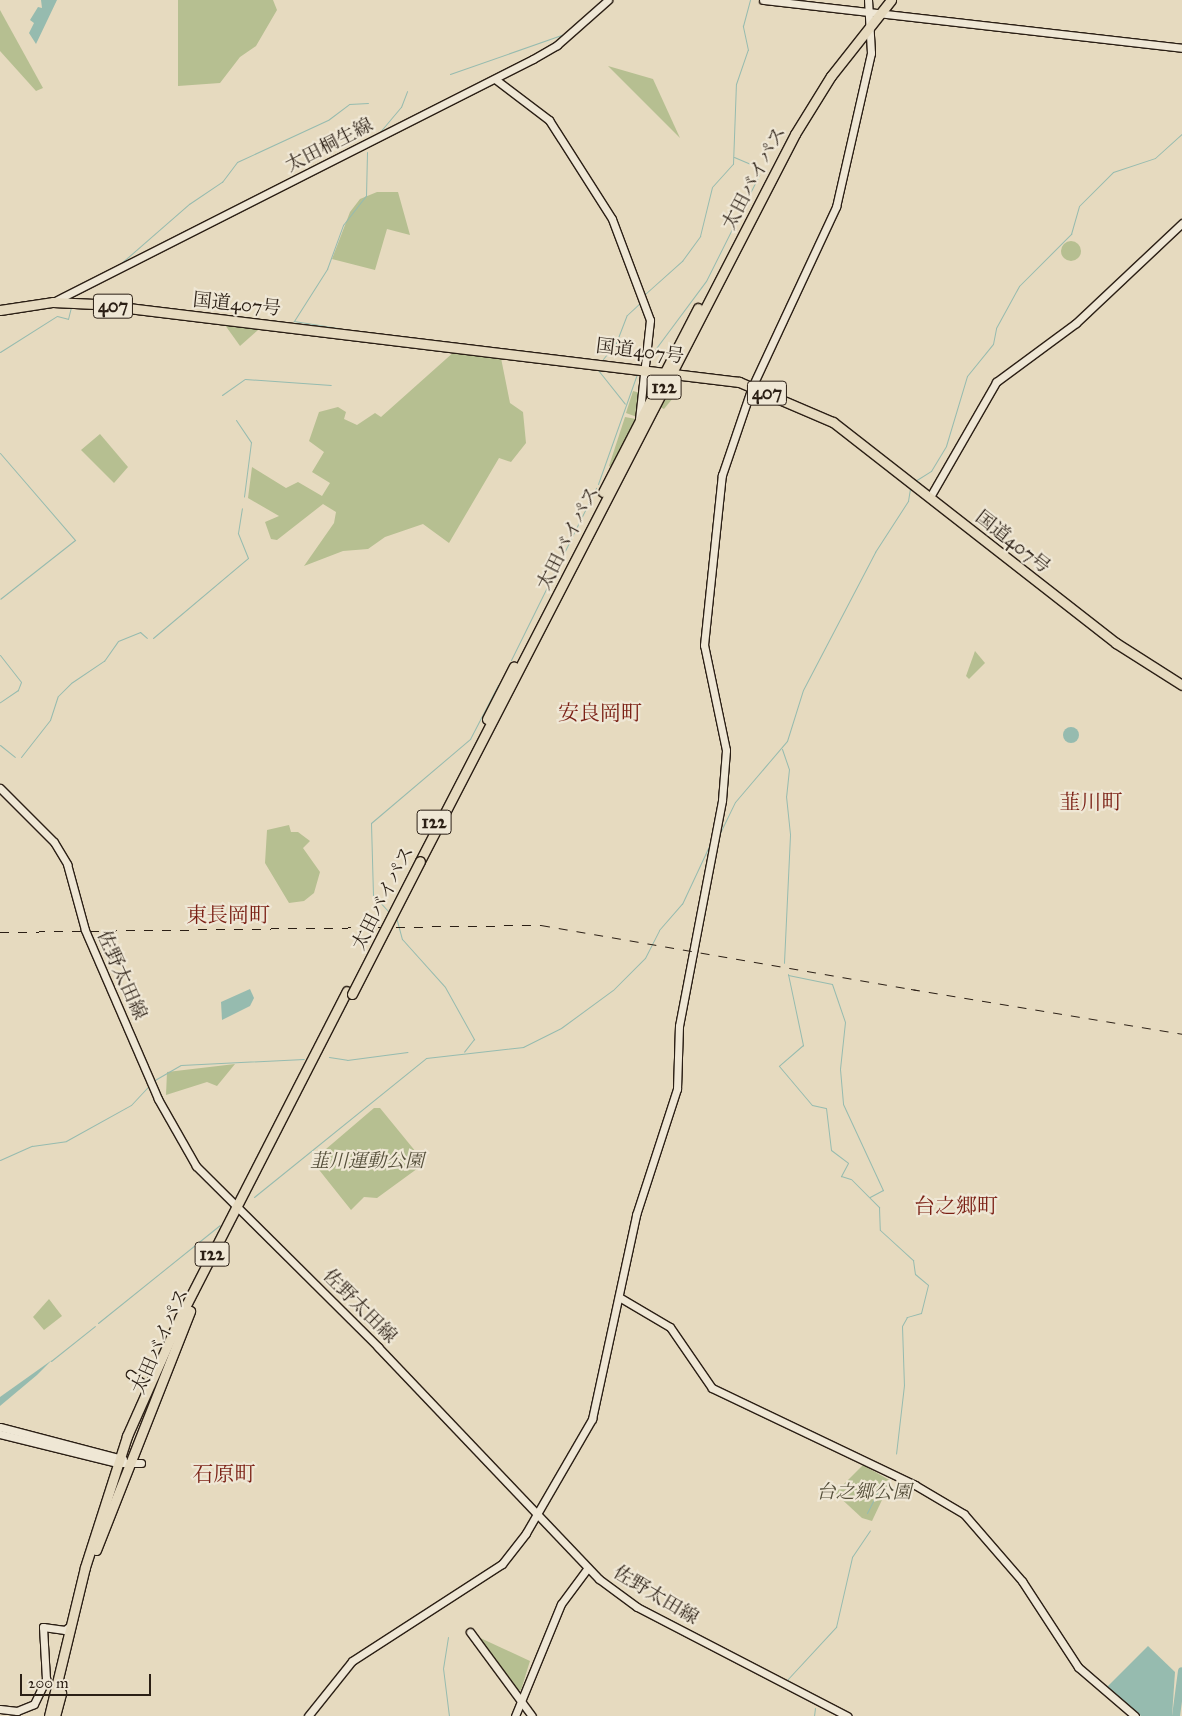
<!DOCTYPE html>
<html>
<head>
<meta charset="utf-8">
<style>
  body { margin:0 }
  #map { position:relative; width:1182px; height:1716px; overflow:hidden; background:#e6dabf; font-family:"IM FELL Great Primer","Noto Serif JP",serif }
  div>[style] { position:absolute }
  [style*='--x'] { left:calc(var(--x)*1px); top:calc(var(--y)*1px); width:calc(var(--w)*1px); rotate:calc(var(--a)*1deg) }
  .green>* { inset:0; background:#b6bf91 }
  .round { border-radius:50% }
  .water>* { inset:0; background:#96bbaf }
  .stream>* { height:1px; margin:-0.5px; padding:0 0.5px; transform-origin:0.5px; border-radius:0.5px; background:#96bbaf }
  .river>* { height:8px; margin:-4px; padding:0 4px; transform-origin:4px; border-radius:4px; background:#96bbaf }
  .roads { filter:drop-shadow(1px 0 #2b1f15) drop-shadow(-1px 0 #2b1f15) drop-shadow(0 1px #2b1f15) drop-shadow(0 -1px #2b1f15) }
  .secondary>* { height:7px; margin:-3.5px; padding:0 3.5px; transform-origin:3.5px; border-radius:3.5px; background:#efe7d5 }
  .highway>* { height:9px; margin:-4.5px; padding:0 4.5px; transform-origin:4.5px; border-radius:4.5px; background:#e6dabf }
  .rail>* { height:1px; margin-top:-0.5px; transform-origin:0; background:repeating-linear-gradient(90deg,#2b1f15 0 9px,transparent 0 18px) }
  .bridges { filter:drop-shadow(1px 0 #2b1f15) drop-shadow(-1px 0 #2b1f15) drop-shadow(0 1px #2b1f15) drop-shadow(0 -1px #2b1f15) }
  .highway-bridge>* { height:9px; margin:-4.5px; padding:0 4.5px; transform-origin:4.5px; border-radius:4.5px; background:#e6dabf }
  span { translate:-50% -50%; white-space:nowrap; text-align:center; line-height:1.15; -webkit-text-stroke:4.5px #efe7d5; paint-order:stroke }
  .shield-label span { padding:1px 4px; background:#efe7d5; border:1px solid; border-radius:4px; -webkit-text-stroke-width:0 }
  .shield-label { font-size:18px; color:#2b1f15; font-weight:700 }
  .street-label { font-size:19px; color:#2b1f15 }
  .park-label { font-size:19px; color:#554f3a; font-style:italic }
  .quarter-label { font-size:21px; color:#7a1f14 }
  .scale { position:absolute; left:20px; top:1674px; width:131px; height:22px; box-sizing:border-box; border:2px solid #2b1f15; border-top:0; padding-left:6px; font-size:15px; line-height:18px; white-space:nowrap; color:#2b1f15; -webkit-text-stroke:4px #efe7d5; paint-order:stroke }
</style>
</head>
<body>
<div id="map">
  <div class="green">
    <div style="clip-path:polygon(178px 0,273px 0,277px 10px,256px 46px,240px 57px,220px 83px,178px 86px)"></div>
    <div style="clip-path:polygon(0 10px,43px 88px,36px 91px,0 51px)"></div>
    <div style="clip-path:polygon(608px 66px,653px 79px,680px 138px)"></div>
    <div style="clip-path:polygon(377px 192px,398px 192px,410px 235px,387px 229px,375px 270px,332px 259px,350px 212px,360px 199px)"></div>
    <div class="round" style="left:1061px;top:241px;width:20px;height:20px"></div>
    <div style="clip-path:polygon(225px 325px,257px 328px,258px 330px,240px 346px)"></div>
    <div style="clip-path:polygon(455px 351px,501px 358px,510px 403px,523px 412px,526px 443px,511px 462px,499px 458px,449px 543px,423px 524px,385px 537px,368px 549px,343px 551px,304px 566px,334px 523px,336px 512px,323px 504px,277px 540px,271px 539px,265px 522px,279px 516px,248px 498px,252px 467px,286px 488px,298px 482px,322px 496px,330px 483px,312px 472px,324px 452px,309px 441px,319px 412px,338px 407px,346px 412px,344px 419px,357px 425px,375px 413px,381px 417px)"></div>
    <div style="clip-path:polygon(671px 380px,675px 381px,673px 398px,664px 409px,658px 406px)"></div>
    <div style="clip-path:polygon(633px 391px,640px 393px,637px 417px,626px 413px)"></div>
    <div style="clip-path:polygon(625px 417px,636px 419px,612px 468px,609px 466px)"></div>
    <div style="clip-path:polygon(100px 434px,128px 467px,114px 483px,81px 450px)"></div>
    <div style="clip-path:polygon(975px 651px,985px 663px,969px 679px,966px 676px)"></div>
    <div style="clip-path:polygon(289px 825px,291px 832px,298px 832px,310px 841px,303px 848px,320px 872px,314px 893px,304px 901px,289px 903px,265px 863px,267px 830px)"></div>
    <div style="clip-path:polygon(235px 1064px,217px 1086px,207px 1082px,166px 1095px,167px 1072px)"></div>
    <div style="clip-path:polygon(374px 1108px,380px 1108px,425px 1163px,377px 1198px,364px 1197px,351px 1210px,312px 1161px)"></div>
    <div style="clip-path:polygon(49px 1299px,62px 1316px,44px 1330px,33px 1317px)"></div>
    <div style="clip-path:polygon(863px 1465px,891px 1481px,872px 1521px,862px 1518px,835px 1493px)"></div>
    <div style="clip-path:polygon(476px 1636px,530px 1661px,521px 1690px,517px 1691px)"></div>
  </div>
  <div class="water">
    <div style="clip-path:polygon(41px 0,57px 0,36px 44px,29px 33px,34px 23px,30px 20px,38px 7px,42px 8px)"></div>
    <div class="round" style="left:1063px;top:727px;width:16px;height:16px"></div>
    <div style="clip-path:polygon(250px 989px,254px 998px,250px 1006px,222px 1020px,221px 1002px)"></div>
    <div style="clip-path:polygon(52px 1360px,37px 1375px,0 1406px,0 1397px)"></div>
    <div style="clip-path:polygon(1148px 1646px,1175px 1672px,1172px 1716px,1141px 1716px,1107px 1687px)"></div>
  </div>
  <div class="stream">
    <div style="--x:450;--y:74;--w:121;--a:-19.3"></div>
    <div style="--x:379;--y:133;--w:34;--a:-50"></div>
    <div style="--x:401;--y:107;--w:17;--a:-69"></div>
    <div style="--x:734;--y:157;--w:30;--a:23"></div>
    <div style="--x:119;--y:265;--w:93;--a:-41.1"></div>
    <div style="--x:189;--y:204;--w:40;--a:-34"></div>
    <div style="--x:222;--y:182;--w:25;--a:-53"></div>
    <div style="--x:237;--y:162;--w:100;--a:-24.8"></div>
    <div style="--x:328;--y:120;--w:26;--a:-37"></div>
    <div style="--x:349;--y:104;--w:19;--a:-3"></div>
    <div style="--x:645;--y:294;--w:50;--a:-41.7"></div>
    <div style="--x:682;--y:261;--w:31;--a:-54"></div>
    <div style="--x:700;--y:236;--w:50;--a:-76.2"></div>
    <div style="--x:712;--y:187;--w:31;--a:-48"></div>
    <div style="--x:733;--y:164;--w:80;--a:-87.9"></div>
    <div style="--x:736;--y:84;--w:36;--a:-71"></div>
    <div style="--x:748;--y:50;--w:25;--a:-102"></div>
    <div style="--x:743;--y:26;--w:27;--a:-75"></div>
    <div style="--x:338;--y:328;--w:45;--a:-171"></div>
    <div style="--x:294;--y:321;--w:62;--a:-57.6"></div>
    <div style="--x:327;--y:269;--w:47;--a:-70"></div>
    <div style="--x:343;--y:225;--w:37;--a:-52"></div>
    <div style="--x:366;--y:196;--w:44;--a:-88.7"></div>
    <div style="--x:0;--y:352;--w:67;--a:-32.3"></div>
    <div style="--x:57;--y:316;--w:11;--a:15"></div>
    <div style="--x:68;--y:319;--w:12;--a:-76"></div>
    <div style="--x:651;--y:355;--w:92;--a:-53.4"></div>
    <div style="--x:706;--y:281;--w:119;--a:-63.4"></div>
    <div style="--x:603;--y:359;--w:21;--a:-51"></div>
    <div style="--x:616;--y:343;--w:30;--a:-69"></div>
    <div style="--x:627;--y:315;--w:19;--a:-43"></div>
    <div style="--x:598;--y:370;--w:43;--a:51.5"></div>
    <div style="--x:222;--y:395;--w:28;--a:-35"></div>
    <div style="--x:245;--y:379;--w:86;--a:4"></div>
    <div style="--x:236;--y:420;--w:27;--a:56"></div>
    <div style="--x:251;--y:442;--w:55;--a:97.3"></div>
    <div style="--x:0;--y:453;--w:115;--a:49.2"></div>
    <div style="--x:75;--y:540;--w:95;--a:141.8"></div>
    <div style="--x:915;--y:481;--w:19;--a:-32"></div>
    <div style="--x:931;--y:471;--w:29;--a:-59"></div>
    <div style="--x:946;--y:446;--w:73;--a:-73.3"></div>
    <div style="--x:967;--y:376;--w:41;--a:-50.9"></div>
    <div style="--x:993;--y:344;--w:16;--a:-79"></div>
    <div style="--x:996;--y:328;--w:48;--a:-61.3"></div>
    <div style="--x:1019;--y:286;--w:74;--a:-45"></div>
    <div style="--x:1071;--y:234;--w:29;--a:-74"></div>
    <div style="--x:1079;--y:206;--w:48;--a:-45"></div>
    <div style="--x:1113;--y:172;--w:44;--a:-18.4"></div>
    <div style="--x:1155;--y:158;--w:36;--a:-42"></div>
    <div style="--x:598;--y:484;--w:117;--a:-70.5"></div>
    <div style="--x:153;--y:638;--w:124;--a:-40.1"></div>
    <div style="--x:248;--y:558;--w:27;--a:-112"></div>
    <div style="--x:238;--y:533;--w:25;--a:-81"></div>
    <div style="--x:0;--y:655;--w:34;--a:52"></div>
    <div style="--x:21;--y:682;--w:9;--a:111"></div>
    <div style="--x:18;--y:690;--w:22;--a:146"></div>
    <div style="--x:511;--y:660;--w:192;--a:-63.7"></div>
    <div style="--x:0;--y:745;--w:19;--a:39"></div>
    <div style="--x:782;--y:749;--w:21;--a:71"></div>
    <div style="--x:789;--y:769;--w:27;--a:96"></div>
    <div style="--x:786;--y:796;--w:39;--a:84"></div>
    <div style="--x:790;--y:835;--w:128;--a:92.7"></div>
    <div style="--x:21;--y:757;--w:47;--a:-51.9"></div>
    <div style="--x:50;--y:720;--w:25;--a:-72"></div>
    <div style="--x:58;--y:696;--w:18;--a:-45"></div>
    <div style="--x:71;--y:683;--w:40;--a:-34"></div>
    <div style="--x:104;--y:661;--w:24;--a:-55"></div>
    <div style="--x:118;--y:641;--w:24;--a:-22"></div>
    <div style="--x:140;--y:632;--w:9;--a:41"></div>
    <div style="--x:717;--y:839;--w:41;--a:-64.1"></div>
    <div style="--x:735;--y:802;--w:80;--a:-49.6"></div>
    <div style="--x:787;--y:741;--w:53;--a:-72.6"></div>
    <div style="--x:803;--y:690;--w:156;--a:-62.4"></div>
    <div style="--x:875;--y:552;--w:61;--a:-57.1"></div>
    <div style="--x:908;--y:501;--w:13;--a:-81"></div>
    <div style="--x:389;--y:912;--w:23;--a:-133"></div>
    <div style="--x:373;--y:895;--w:72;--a:-91.6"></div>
    <div style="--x:371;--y:823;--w:130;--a:-40.3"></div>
    <div style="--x:470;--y:739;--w:61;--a:-62.6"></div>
    <div style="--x:396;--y:917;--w:23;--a:75"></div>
    <div style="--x:402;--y:939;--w:64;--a:48.1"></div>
    <div style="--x:445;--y:987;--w:60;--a:60.9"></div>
    <div style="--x:474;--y:1039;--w:16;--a:128"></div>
    <div style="--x:788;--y:974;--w:73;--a:78.1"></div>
    <div style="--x:803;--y:1045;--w:32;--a:139"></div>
    <div style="--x:779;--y:1066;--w:51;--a:49.8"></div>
    <div style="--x:812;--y:1105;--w:14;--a:12"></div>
    <div style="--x:826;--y:1108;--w:42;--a:83.2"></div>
    <div style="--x:831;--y:1150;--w:21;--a:37"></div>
    <div style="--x:848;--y:1163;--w:15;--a:118"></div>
    <div style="--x:841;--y:1176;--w:10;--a:17"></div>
    <div style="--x:851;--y:1179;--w:40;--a:45"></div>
    <div style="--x:879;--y:1207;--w:23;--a:88"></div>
    <div style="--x:880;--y:1230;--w:45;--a:42.3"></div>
    <div style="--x:913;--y:1260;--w:14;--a:82"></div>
    <div style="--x:915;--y:1274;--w:17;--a:40"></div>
    <div style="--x:928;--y:1285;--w:29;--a:104"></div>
    <div style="--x:921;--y:1313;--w:15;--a:164"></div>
    <div style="--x:907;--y:1317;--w:10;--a:119"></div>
    <div style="--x:902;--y:1326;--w:59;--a:88.1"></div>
    <div style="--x:904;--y:1385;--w:69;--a:96.6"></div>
    <div style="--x:788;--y:975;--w:45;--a:11.6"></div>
    <div style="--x:832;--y:984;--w:40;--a:71.1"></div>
    <div style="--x:845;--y:1022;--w:47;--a:96.1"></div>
    <div style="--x:840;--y:1069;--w:35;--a:85"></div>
    <div style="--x:843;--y:1104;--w:95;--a:65.1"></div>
    <div style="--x:883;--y:1190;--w:15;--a:152"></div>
    <div style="--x:329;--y:1057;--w:18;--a:9"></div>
    <div style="--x:347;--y:1060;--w:61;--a:-7.6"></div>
    <div style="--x:153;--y:1081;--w:32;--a:-30"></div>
    <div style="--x:181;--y:1065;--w:123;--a:-2.8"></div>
    <div style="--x:0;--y:1160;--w:35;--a:-24"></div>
    <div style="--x:32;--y:1146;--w:34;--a:-8"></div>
    <div style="--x:66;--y:1141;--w:74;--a:-29"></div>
    <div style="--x:131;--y:1105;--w:26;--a:-47"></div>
    <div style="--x:254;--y:1197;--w:221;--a:-38.9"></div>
    <div style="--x:426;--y:1058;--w:98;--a:-6.5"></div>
    <div style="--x:523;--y:1047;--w:42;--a:-26.6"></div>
    <div style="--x:561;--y:1028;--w:64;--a:-36.2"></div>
    <div style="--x:613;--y:990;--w:45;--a:-45"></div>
    <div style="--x:645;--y:958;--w:31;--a:-63"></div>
    <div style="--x:659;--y:930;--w:35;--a:-49"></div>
    <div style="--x:682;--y:904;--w:66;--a:-65"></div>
    <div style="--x:98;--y:1323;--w:156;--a:-38.8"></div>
    <div style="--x:51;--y:1361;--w:56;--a:-38.5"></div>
    <div style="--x:867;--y:1513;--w:35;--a:-63"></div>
    <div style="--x:448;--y:1637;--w:31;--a:99"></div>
    <div style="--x:443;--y:1668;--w:48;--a:82.9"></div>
    <div style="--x:786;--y:1681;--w:74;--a:-47.2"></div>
    <div style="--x:836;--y:1627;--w:72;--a:-77.1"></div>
    <div style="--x:852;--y:1557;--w:32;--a:-56"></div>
    <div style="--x:814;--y:1716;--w:8;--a:-83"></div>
  </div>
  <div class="river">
    <div style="--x:1176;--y:1716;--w:45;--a:-82.4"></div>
  </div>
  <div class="roads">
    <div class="secondary">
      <div style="--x:763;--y:0;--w:422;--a:6.5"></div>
      <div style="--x:495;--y:79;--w:68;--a:37.2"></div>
      <div style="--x:549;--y:120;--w:117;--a:57.5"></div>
      <div style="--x:612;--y:219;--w:108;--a:69.4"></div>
      <div style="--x:650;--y:320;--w:101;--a:96.3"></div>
      <div style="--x:55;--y:301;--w:536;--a:-26.85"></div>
      <div style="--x:533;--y:59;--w:28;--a:-30"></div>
      <div style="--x:557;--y:45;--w:68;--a:-41.4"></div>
      <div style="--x:930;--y:497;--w:133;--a:-60.1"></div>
      <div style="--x:996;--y:382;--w:99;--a:-36.4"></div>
      <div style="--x:1076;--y:323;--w:146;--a:-43.3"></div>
      <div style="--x:0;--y:788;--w:76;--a:45"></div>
      <div style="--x:54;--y:842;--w:26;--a:59"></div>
      <div style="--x:67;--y:864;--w:68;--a:74.7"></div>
      <div style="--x:85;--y:930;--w:184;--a:66.6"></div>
      <div style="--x:158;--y:1099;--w:77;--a:60.4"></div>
      <div style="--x:196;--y:1166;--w:257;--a:44.8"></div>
      <div style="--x:378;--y:1347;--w:320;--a:46.4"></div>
      <div style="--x:599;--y:1579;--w:47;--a:36.4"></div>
      <div style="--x:637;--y:1607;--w:237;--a:27.4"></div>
      <div style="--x:619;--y:1297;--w:59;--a:30.5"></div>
      <div style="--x:670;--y:1327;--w:74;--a:55.5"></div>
      <div style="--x:712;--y:1388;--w:225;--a:25.5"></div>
      <div style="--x:915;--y:1485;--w:57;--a:30.6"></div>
      <div style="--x:964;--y:1514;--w:89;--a:49.1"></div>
      <div style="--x:1022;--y:1581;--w:103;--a:56.9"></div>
      <div style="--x:1078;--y:1667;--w:75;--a:40.7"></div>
      <div style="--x:130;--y:1374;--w:22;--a:36"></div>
      <div style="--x:0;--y:1427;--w:127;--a:14.6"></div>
      <div style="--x:0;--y:1434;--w:121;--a:13.9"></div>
      <div style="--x:117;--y:1463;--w:24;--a:0"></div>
      <div style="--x:470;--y:1632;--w:104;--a:53.6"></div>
      <div style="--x:0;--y:1709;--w:17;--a:7"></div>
      <div style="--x:17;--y:1711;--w:18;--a:-22"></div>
      <div style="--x:34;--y:1704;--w:28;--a:-64"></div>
      <div style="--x:46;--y:1679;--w:52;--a:-93.3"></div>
      <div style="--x:43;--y:1627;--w:22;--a:8"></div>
      <div style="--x:65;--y:1630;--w:6;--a:-39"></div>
      <div style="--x:308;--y:1716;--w:70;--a:-51.3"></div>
      <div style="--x:352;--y:1661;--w:179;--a:-32.9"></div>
      <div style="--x:502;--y:1564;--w:39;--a:-52"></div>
      <div style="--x:526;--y:1533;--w:132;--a:-59.9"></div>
      <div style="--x:592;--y:1419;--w:209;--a:-77.8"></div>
      <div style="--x:636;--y:1215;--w:133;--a:-72"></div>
      <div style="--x:677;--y:1089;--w:63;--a:-88.2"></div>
      <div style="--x:679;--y:1026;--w:230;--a:-79.2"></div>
      <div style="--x:722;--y:800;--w:50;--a:-85.4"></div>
      <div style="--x:726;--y:750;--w:107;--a:-101.8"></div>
      <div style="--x:704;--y:645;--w:171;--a:-84"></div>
      <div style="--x:722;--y:475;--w:93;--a:-71.2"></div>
      <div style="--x:752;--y:387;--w:199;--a:-65"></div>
      <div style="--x:836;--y:207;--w:158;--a:-77.2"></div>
      <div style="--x:871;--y:53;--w:53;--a:-93.2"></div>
      <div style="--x:515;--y:1716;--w:121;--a:-67.7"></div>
      <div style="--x:561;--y:1604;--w:44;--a:-53.4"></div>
    </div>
    <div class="highway">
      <div style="--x:0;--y:310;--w:54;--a:-8.6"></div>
      <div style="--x:53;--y:302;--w:42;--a:2.7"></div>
      <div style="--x:95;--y:304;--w:649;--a:6.91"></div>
      <div style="--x:739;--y:382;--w:102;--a:23.1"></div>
      <div style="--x:833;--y:422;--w:359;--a:38"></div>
      <div style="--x:1116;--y:643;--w:78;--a:32.5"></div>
      <div style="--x:603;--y:492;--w:207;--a:-62.7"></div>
      <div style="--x:487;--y:719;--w:59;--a:-63"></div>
      <div style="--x:420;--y:861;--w:818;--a:-62.71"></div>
      <div style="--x:795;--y:134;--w:68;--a:-58.2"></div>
      <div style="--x:831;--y:76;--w:97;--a:-51.7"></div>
      <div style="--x:96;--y:1550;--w:257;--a:-68.5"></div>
      <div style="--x:49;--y:1716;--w:153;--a:-76.4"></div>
      <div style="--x:85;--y:1567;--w:138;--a:-72.2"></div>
      <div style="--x:127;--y:1436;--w:130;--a:-66"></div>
      <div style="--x:180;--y:1317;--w:366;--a:-62.9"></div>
      <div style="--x:55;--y:1716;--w:24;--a:-75"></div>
    </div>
  </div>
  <div class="rail">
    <div style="--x:0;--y:932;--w:541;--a:-0.74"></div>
    <div style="--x:541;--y:925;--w:383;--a:9.8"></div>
    <div style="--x:911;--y:989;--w:275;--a:9.4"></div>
  </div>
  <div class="bridges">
    <div class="highway-bridge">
      <div style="--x:352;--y:994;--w:149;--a:-62.9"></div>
    </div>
  </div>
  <div class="shield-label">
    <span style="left:113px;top:306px">407</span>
    <span style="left:664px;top:387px">122</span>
    <span style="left:767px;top:393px">407</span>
    <span style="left:434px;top:822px">122</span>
    <span style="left:212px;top:1254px">122</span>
  </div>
  <div class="street-label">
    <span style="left:329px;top:145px;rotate:-27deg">太田桐生線</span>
    <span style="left:754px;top:178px;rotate:-62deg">太田バイパス</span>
    <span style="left:237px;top:304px;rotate:6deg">国道407号</span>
    <span style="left:640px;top:351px;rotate:7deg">国道407号</span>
    <span style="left:568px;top:538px;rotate:-63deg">太田バイパス</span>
    <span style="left:1013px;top:542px;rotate:38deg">国道407号</span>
    <span style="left:383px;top:898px;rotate:-63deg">太田バイパス</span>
    <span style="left:122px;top:975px;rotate:66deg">佐野太田線</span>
    <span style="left:360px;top:1306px;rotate:45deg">佐野太田線</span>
    <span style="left:160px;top:1341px;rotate:-66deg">太田バイパス</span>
    <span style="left:656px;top:1595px;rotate:31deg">佐野太田線</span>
  </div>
  <div class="park-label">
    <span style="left:367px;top:1161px">韮川運動公園</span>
    <span style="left:864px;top:1492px">台之郷公園</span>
  </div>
  <div class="quarter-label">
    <span style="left:600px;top:713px">安良岡町</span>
    <span style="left:1091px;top:802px">韮川町</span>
    <span style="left:228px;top:915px">東長岡町</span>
    <span style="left:956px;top:1206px">台之郷町</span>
    <span style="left:224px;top:1474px">石原町</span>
  </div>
  <div class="scale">200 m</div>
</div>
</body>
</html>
